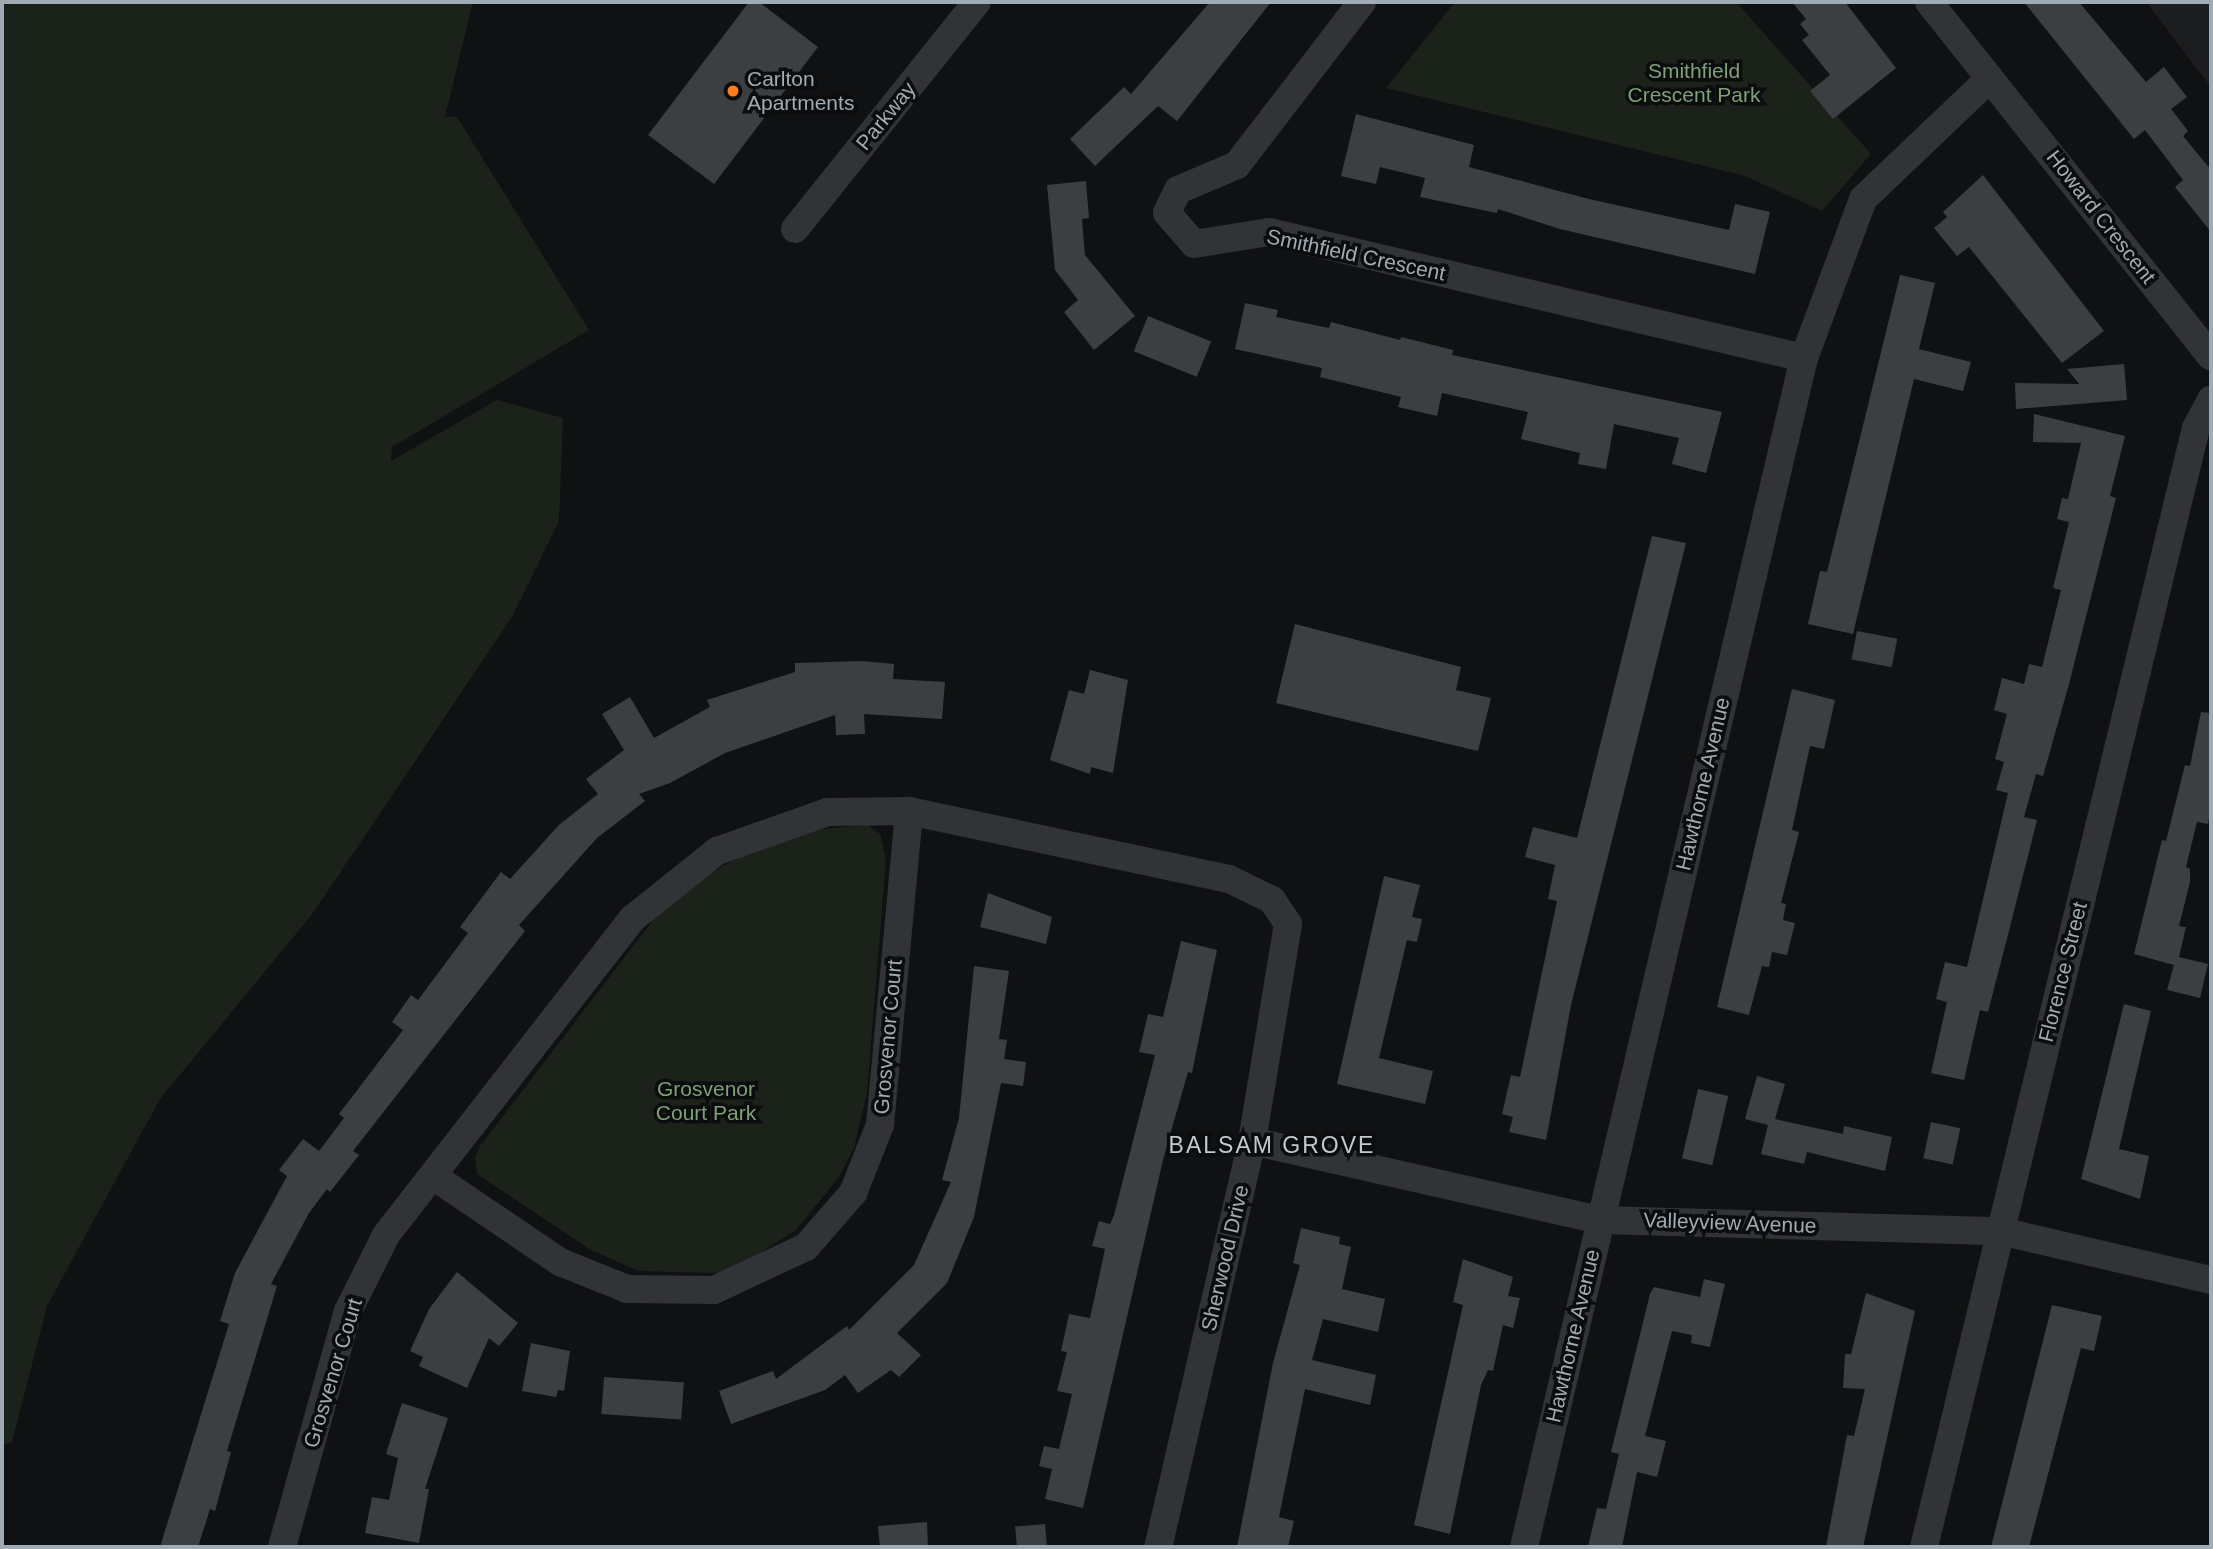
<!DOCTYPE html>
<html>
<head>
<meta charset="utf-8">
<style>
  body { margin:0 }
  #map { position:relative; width:2213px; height:1549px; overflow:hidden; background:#101112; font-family:Helvetica,sans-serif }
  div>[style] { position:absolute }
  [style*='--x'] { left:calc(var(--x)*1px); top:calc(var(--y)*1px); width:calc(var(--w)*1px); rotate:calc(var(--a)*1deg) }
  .built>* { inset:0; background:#1c1d1f }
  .green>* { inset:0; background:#1b221a }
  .building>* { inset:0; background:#3c3f42; transform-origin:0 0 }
  .minor>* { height:28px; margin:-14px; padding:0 14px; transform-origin:14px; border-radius:14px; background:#313337 }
  .dots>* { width:19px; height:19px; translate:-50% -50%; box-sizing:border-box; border:4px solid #0b0c0d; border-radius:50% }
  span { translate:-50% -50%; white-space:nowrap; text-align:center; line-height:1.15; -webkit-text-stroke:7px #0b0c0d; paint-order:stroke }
  .park-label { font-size:21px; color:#7ca175 }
  .poi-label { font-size:21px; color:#a0abb4 }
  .left { translate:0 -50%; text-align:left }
  .street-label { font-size:21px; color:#a0abb4 }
  .neighbourhood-label { font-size:23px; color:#c1c9d0; letter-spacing:2px }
  .frame { position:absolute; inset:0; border:4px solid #a0abb4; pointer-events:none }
</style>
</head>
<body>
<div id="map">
  <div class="built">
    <div style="clip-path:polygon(2146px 2px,2211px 2px,2211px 87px)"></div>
  </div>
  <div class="green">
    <div style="clip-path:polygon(2px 2px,473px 2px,445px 117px,457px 117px,589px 330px,392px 447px,391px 461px,497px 400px,563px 418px,559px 521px,512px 617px,313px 913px,160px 1099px,47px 1306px,12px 1442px,2px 1445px)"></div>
    <div style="clip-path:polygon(1455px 2px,1736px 2px,1871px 154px,1822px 211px,1745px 176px,1386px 88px)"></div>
    <div style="clip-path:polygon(868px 825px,880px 834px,886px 859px,867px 1094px,854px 1148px,839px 1177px,796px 1230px,739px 1266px,716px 1273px,639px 1271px,589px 1249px,477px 1174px,475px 1157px,480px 1146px,656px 916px,705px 876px,759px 846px,808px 830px)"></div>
  </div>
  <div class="building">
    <div style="clip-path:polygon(749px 2px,759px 2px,818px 47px,714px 184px,648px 135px)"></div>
    <div style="clip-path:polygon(1210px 2px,1271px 2px,1177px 121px,1158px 106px,1095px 166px,1070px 139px,1124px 87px,1131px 94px)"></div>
    <div style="clip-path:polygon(1792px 2px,1845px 2px,1896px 68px,1833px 119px,1810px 91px,1830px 75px,1802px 40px,1809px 35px,1800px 24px,1806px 19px)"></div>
    <div style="clip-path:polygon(2024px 2px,2079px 2px,2146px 82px,2164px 67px,2187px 97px,2171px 109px,2188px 131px,2183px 136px,2211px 170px,2211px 232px,2175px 187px,2183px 180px,2145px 130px,2134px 139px)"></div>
    <div style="clip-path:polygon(1356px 114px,1474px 145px,1469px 167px,1589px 199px,1729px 230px,1735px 204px,1770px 212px,1755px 274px,1560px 229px,1498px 209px,1497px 213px,1420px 197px,1425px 178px,1380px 167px,1376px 184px,1341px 176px)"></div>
    <div style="clip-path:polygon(1983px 175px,2104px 331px,2062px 363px,1969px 247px,1957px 256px,1934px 228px,1947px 217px,1943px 212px)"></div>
    <div style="clip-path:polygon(1086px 181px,1089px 218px,1082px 219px,1085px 255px,1135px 316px,1094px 350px,1064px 312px,1078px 300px,1055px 270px,1047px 185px)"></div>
    <div style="clip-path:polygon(1900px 275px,1935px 283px,1919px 349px,1971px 362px,1963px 391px,1914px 379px,1853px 634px,1808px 624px,1820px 571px,1827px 572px)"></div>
    <div style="clip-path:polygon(1245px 303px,1278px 310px,1276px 317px,1329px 328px,1331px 322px,1400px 340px,1401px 337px,1453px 350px,1452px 355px,1722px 412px,1706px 473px,1672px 464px,1679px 438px,1614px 424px,1606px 469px,1578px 464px,1580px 453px,1521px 439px,1528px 412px,1442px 393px,1437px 416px,1398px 407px,1401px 397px,1320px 377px,1322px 368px,1235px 349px)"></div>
    <div style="left:1148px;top:316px;width:68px;height:38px;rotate:22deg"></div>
    <div style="clip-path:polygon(2124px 364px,2127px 400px,2016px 409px,2015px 383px,2079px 384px,2067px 369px)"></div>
    <div style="clip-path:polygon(2034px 414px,2125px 436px,2110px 496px,2116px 498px,2069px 684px,2043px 776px,2036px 774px,2024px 817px,2037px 820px,2011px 923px,1988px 1012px,1980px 1010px,1964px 1080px,1931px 1073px,1947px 1002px,1936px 999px,1945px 962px,1967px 967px,2008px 793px,1996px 790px,2004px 762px,1995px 759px,2007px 714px,1994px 710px,2002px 678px,2024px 684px,2029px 664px,2042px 667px,2061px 590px,2053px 588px,2069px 522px,2057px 519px,2062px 498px,2068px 499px,2081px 443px,2033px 442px)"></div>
    <div style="clip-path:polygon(1652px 536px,1686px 543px,1571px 1005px,1546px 1140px,1509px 1132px,1513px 1117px,1502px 1114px,1511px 1075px,1520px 1077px,1557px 901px,1548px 899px,1555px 865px,1525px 857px,1533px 827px,1577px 838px)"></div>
    <div style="clip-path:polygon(1295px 624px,1461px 667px,1456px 690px,1491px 698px,1478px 751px,1276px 703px)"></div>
    <div style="left:1857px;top:631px;width:41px;height:29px;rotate:11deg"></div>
    <div style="clip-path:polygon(862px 661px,894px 664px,893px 679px,945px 682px,942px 719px,864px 714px,865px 734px,836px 735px,835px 715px,725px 753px,670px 783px,639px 794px,645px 801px,597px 838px,519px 925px,525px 931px,353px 1151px,359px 1155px,330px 1192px,327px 1189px,309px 1213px,271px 1284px,277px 1286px,227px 1451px,231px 1452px,215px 1511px,210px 1509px,198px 1547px,160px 1547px,229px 1324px,220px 1321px,235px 1273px,287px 1176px,279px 1170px,303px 1139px,319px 1151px,344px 1118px,339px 1114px,403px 1030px,392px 1022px,411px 995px,418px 1000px,468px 933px,460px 927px,501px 872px,510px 879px,559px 825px,598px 794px,586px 779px,624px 750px,602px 714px,630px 697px,654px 738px,710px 707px,707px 700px,795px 672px,795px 663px)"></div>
    <div style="clip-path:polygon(1090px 670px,1128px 680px,1113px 773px,1091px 767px,1090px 774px,1050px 760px,1069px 690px,1084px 694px)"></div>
    <div style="clip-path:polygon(1792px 689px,1835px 700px,1824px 749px,1810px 746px,1792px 830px,1799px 832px,1781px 903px,1786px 904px,1783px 920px,1795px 923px,1787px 955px,1772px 952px,1769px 967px,1762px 966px,1749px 1015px,1717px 1007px)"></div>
    <div style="clip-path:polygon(2201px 712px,2211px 713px,2211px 809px,2208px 824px,2197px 822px,2186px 867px,2190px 869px,2190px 882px,2179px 926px,2186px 927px,2179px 957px,2208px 964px,2200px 998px,2167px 990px,2174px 965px,2134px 954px,2162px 840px,2166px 841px,2185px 765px,2190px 766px)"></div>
    <div style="clip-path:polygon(1384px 876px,1420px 885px,1412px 917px,1422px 919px,1417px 942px,1407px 940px,1379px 1058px,1433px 1071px,1425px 1104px,1337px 1084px)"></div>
    <div style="clip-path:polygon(988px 893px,1052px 917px,1046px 944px,980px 927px)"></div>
    <div style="clip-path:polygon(1181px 941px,1217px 950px,1192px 1073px,1188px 1072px,1164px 1156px,1083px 1508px,1045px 1499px,1052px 1469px,1039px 1466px,1044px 1446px,1059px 1449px,1072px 1394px,1057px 1391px,1067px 1352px,1061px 1351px,1069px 1314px,1090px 1318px,1105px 1249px,1092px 1246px,1099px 1221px,1110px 1224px,1114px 1215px,1155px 1055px,1139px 1052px,1148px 1014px,1163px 1017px)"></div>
    <div style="clip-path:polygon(974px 966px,1009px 971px,999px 1039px,1007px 1040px,1004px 1059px,1026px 1062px,1023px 1086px,1001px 1083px,974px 1217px,947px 1283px,897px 1333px,921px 1355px,899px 1377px,891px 1370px,858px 1393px,845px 1375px,825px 1390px,731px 1424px,719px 1391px,773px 1371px,776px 1379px,847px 1326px,849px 1330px,914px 1265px,951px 1182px,942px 1180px,959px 1118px)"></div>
    <div style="clip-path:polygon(2124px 1004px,2151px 1011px,2119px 1149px,2149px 1156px,2140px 1199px,2081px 1179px)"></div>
    <div style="clip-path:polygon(1757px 1076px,1785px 1084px,1775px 1119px,1843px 1134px,1844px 1126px,1892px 1137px,1885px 1171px,1807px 1152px,1804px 1164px,1761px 1154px,1768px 1125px,1745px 1119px)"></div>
    <div style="left:1698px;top:1089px;width:31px;height:71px;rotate:13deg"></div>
    <div style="left:1931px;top:1122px;width:30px;height:37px;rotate:12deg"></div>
    <div style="clip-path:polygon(1301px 1228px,1340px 1237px,1339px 1244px,1351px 1247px,1342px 1289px,1385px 1299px,1378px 1332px,1323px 1319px,1312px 1360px,1376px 1375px,1370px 1405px,1305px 1389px,1279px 1517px,1294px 1521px,1288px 1547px,1237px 1547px,1273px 1363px,1300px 1265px,1293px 1263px)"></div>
    <div style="clip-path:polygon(1463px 1259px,1513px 1277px,1508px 1296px,1520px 1298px,1513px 1328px,1503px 1325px,1493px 1371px,1488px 1370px,1481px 1385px,1450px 1534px,1414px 1525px,1463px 1305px,1453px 1302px)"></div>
    <div style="clip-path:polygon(457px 1272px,518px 1323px,499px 1346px,489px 1338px,467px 1388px,419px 1366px,423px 1357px,410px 1351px,429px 1309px)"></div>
    <div style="clip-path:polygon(1704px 1279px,1725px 1284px,1710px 1347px,1691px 1343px,1692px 1335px,1672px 1331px,1645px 1436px,1666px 1441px,1657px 1477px,1637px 1472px,1622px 1547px,1588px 1547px,1597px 1508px,1606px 1509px,1619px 1454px,1611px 1452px,1650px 1294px,1654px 1287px,1700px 1297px)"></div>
    <div style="clip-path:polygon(1866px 1293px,1915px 1311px,1863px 1547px,1826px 1547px,1847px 1435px,1854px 1436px,1865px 1389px,1843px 1388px,1845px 1354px,1851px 1354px)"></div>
    <div style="clip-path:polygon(2052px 1305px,2102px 1316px,2094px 1351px,2081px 1348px,2029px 1547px,1991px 1547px)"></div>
    <div style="clip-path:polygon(531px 1343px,570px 1351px,564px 1391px,558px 1390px,556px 1397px,522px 1391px)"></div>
    <div style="left:604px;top:1377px;width:80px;height:37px;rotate:4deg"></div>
    <div style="clip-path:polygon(402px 1403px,448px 1418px,425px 1489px,429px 1489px,419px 1543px,365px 1533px,372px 1497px,389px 1500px,398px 1458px,386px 1454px)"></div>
    <div style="clip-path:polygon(927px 1522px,928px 1547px,880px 1547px,878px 1526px)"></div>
    <div style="left:1045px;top:1524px;width:23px;height:30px;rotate:85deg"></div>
  </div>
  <div class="minor">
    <div style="--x:1362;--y:2;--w:205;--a:127.5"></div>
    <div style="--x:1237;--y:165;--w:64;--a:157"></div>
    <div style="--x:1178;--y:190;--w:25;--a:116"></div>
    <div style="--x:1167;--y:213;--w:41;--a:48.9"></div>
    <div style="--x:1194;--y:244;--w:76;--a:-9.1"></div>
    <div style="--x:1269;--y:232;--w:550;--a:13.25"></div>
    <div style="--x:1929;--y:2;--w:453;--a:51.5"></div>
    <div style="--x:795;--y:229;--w:291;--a:-51.3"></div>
    <div style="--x:1252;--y:1141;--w:357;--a:12.8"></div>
    <div style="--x:1600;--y:1220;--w:400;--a:1.6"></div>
    <div style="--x:2000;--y:1231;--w:217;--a:13.1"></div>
    <div style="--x:433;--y:1176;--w:153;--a:34.1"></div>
    <div style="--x:560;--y:1262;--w:72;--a:21.9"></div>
    <div style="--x:627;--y:1289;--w:87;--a:0.7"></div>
    <div style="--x:714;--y:1290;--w:102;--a:-25.1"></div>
    <div style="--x:806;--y:1247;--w:72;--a:-49"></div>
    <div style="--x:853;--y:1193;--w:73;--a:-68.3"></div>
    <div style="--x:880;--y:1125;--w:315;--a:-84.7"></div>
    <div style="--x:282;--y:1547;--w:245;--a:-74.4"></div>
    <div style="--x:348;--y:1311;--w:85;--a:-63.4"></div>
    <div style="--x:386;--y:1235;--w:400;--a:-52.1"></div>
    <div style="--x:632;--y:919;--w:109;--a:-38.7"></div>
    <div style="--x:717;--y:851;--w:118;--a:-19.4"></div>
    <div style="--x:828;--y:812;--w:81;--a:-0.7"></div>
    <div style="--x:909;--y:811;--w:327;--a:12"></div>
    <div style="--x:1229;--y:879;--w:48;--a:26"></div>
    <div style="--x:1272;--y:900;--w:29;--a:56"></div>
    <div style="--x:1288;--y:924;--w:220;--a:99.4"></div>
    <div style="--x:1252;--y:1141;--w:417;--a:103"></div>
    <div style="--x:1524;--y:1547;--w:1222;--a:-76.75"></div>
    <div style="--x:1804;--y:358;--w:170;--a:-69.6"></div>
    <div style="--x:1863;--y:199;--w:175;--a:-43.6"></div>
    <div style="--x:1924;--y:1547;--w:1152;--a:-76.34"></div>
    <div style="--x:2196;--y:428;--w:32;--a:-62"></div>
  </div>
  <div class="dots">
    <div style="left:733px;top:91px;background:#ff7e1b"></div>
  </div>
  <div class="park-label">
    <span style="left:1694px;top:83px">Smithfield<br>Crescent Park</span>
    <span style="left:706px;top:1101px">Grosvenor<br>Court Park</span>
  </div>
  <div class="poi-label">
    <span class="left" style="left:747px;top:91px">Carlton<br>Apartments</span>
  </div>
  <div class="street-label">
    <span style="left:886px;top:116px;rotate:-51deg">Parkway</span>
    <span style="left:2101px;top:217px;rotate:52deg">Howard Crescent</span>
    <span style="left:1356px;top:255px;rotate:12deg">Smithfield Crescent</span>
    <span style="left:1703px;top:784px;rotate:-77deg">Hawthorne Avenue</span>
    <span style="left:2063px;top:972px;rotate:-76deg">Florence Street</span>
    <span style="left:888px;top:1037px;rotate:-85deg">Grosvenor Court</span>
    <span style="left:1730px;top:1223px;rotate:2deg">Valleyview Avenue</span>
    <span style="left:1225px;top:1258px;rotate:-77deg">Sherwood Drive</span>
    <span style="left:1573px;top:1336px;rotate:-77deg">Hawthorne Avenue</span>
    <span style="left:333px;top:1373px;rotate:-73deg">Grosvenor Court</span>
  </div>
  <div class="neighbourhood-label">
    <span style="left:1272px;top:1145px">BALSAM GROVE</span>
  </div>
  <div class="frame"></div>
</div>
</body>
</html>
